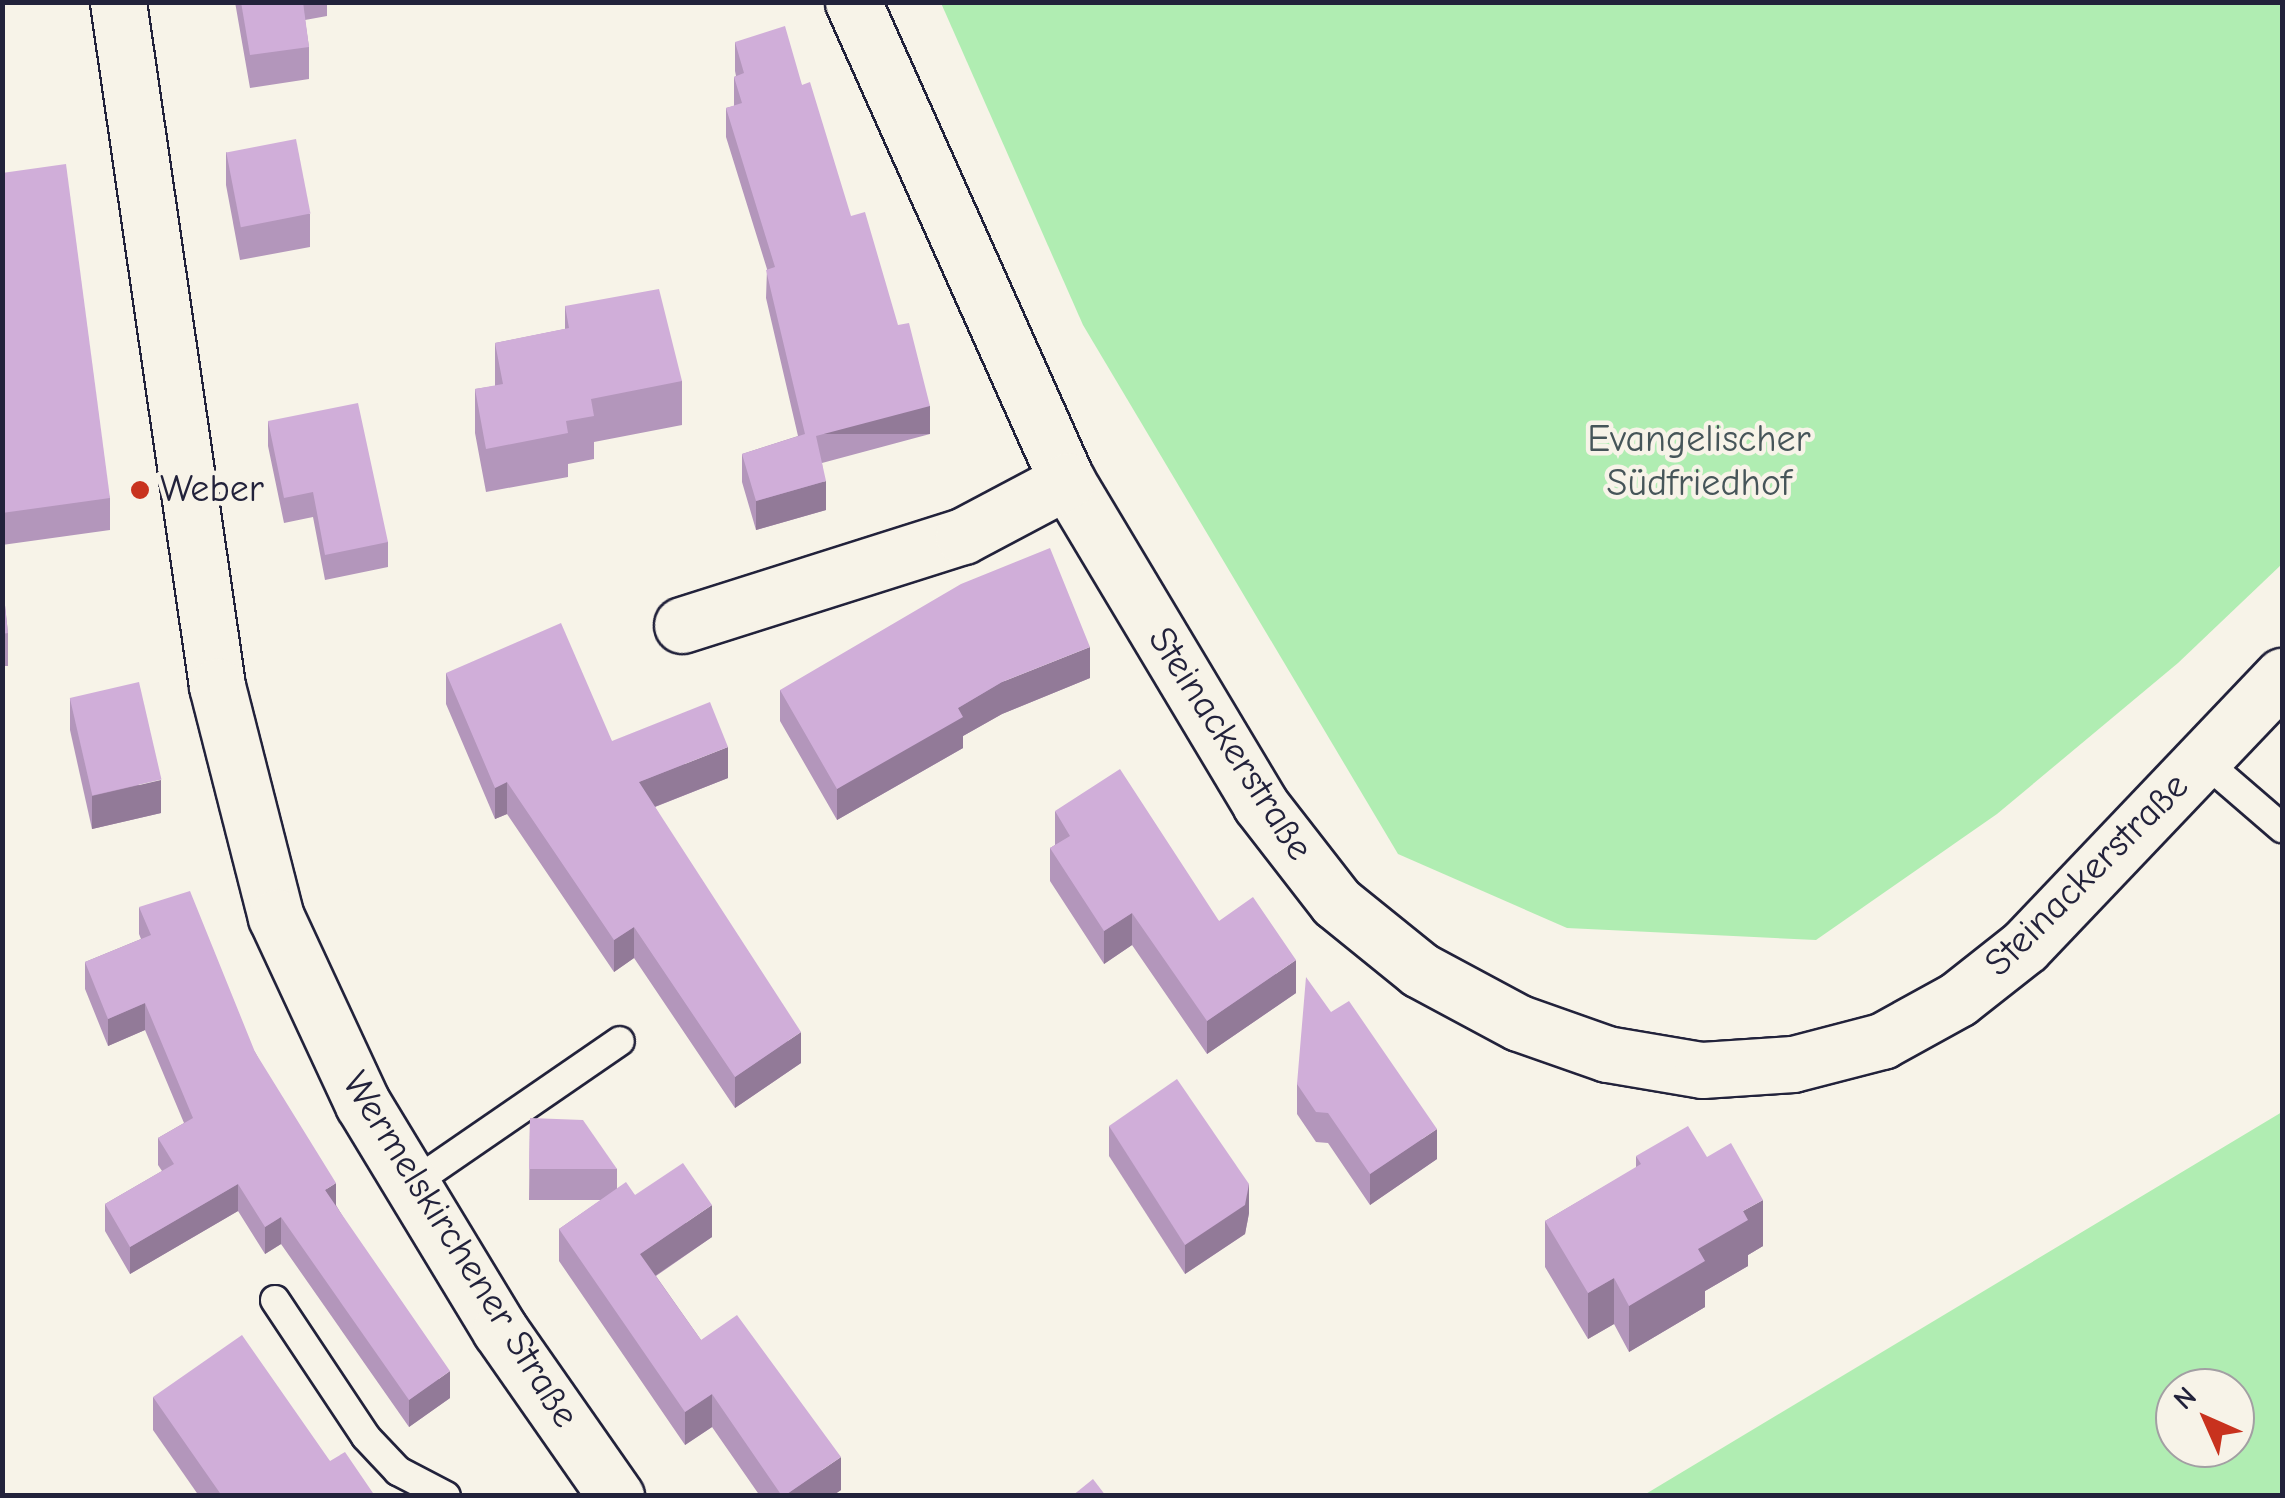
<!DOCTYPE html>
<html>
<head>
<meta charset="utf-8">
<style>
  body { margin:0 }
  #map { position:relative; width:2285px; height:1498px; overflow:hidden; background:#f7f3e8; font-family:"Comic Neue",sans-serif }
  div>[style] { position:absolute }
  [style*='--x'] { left:calc(var(--x)*1px); top:calc(var(--y)*1px); width:calc(var(--w)*1px); rotate:calc(var(--a)*1deg) }
  .green>* { inset:0; background:#b0edb2 }
  .roads { filter:drop-shadow(2px 0 #22223b) drop-shadow(-2px 0 #22223b) drop-shadow(0 2px #22223b) drop-shadow(0 -2px #22223b) }
  .lane>* { height:28px; margin:-14px; padding:0 14px; transform-origin:14px; border-radius:14px; background:#f7f3e8 }
  .street>* { height:55px; margin:-27.5px; padding:0 27.5px; transform-origin:27.5px; border-radius:27.5px; background:#f7f3e8 }
  .secondary>* { height:55px; margin:-27.5px; padding:0 27.5px; transform-origin:27.5px; border-radius:27.5px; background:#f7f3e8 }
  .wall>* { inset:0; background:#b396bb }
  .shaded-wall>* { inset:0; background:#927a98; transform-origin:0 0 }
  .building>* { inset:0; background:#d0aed9; transform-origin:0 0 }
  .dots>* { width:28px; height:28px; translate:-50% -50%; box-sizing:border-box; border:5px solid #f7f3e8; border-radius:50% }
  span { translate:-50% -50%; white-space:nowrap; text-align:center; line-height:1.15; -webkit-text-stroke:9px #f7f3e8; paint-order:stroke }
  .park-label { font-size:38px; color:#465559 }
  .poi-label { font-size:38px; color:#22223b }
  .left { translate:0 -50%; text-align:left }
  .street-label { font-size:38px; color:#22223b }
  .frame { position:absolute; inset:0; border:5px solid #22223b; pointer-events:none }
  .north { position:absolute; left:2155px; top:1368px; width:100px; height:100px; box-sizing:border-box; background:#f7f3e8; border:2px solid #a29fa3; border-radius:50%; rotate:315deg; font-size:28px; font-weight:700; line-height:40px; text-align:center; color:#22223b }
  .north::after { content:''; display:block; margin:auto; width:35px; height:45px; background:#c8321e; clip-path:polygon(50% 0,100% 100%,50% 72%,0 100%) }
</style>
</head>
<body>
<div id="map">
  <div class="green">
    <div style="clip-path:polygon(941px 3px,2282px 3px,2282px 564px,2178px 663px,1997px 814px,1816px 940px,1567px 928px,1398px 854px,1083px 325px)"></div>
    <div style="clip-path:polygon(evenodd,2282px 1112px,2282px 1495px,1644px 1495px,2282px 1112px,2175px 1388px,2235px 1388px,2235px 1448px,2175px 1448px,2175px 1388px)"></div>
  </div>
  <div class="roads">
    <div class="lane">
      <div style="--x:2202;--y:759;--w:106;--a:40.8"></div>
      <div style="--x:412;--y:1184;--w:252;--a:-34.5"></div>
      <div style="--x:275;--y:1300;--w:164;--a:56.4"></div>
      <div style="--x:366;--y:1437;--w:47;--a:46.7"></div>
      <div style="--x:398;--y:1471;--w:54;--a:27.5"></div>
    </div>
    <div class="street">
      <div style="--x:853;--y:2;--w:525;--a:65.93"></div>
      <div style="--x:1067;--y:481;--w:376;--a:59.1"></div>
      <div style="--x:1260;--y:804;--w:124;--a:52.2"></div>
      <div style="--x:1336;--y:902;--w:108;--a:39"></div>
      <div style="--x:1420;--y:970;--w:112;--a:28.2"></div>
      <div style="--x:1519;--y:1023;--w:93;--a:19.4"></div>
      <div style="--x:1607;--y:1054;--w:96;--a:9.6"></div>
      <div style="--x:1702;--y:1070;--w:91;--a:-3.8"></div>
      <div style="--x:1793;--y:1064;--w:92;--a:-14.5"></div>
      <div style="--x:1882;--y:1041;--w:87;--a:-28.9"></div>
      <div style="--x:1958;--y:999;--w:85;--a:-38.3"></div>
      <div style="--x:2025;--y:946;--w:373;--a:-46.4"></div>
      <div style="--x:682;--y:625;--w:295;--a:-17.6"></div>
      <div style="--x:963;--y:536;--w:118;--a:-27.9"></div>
    </div>
    <div class="secondary">
      <div style="--x:118;--y:2;--w:691;--a:81.76"></div>
      <div style="--x:217;--y:686;--w:238;--a:75.7"></div>
      <div style="--x:276;--y:917;--w:206;--a:65.1"></div>
      <div style="--x:363;--y:1104;--w:264;--a:58.8"></div>
      <div style="--x:500;--y:1330;--w:203;--a:55.1"></div>
    </div>
  </div>
  <div class="wall">
    <div style="clip-path:polygon(235px 2px,327px 2px,327px 16px,305px 20px,309px 47px,309px 79px,250px 88px)"></div>
    <div style="clip-path:polygon(735px 42px,802px 85px,930px 434px,822px 463px,826px 510px,756px 530px,742px 482px,742px 454px,798px 436px,766px 298px,767px 269px,726px 137px,726px 108px,734px 106px,734px 77px,736px 76px,735px 71px)"></div>
    <div style="clip-path:polygon(226px 152px,310px 214px,310px 247px,240px 260px,226px 185px)"></div>
    <div style="clip-path:polygon(2px 173px,110px 498px,110px 530px,2px 545px)"></div>
    <div style="clip-path:polygon(565px 306px,682px 381px,682px 425px,594px 442px,594px 459px,568px 464px,568px 477px,486px 492px,475px 433px,475px 389px,495px 386px,495px 343px,565px 329px)"></div>
    <div style="clip-path:polygon(268px 421px,388px 542px,388px 567px,325px 580px,313px 517px,284px 523px,268px 446px)"></div>
    <div style="clip-path:polygon(2px 578px,8px 633px,8px 666px,2px 666px)"></div>
    <div style="clip-path:polygon(446px 673px,612px 741px,728px 778px,655px 807px,801px 1063px,735px 1108px,634px 958px,614px 972px,507px 814px,495px 819px,446px 704px)"></div>
    <div style="clip-path:polygon(1090px 678px,1002px 714px,963px 736px,963px 748px,837px 820px,780px 721px,780px 690px)"></div>
    <div style="clip-path:polygon(70px 698px,161px 813px,92px 829px,70px 730px)"></div>
    <div style="clip-path:polygon(1055px 811px,1219px 921px,1296px 993px,1207px 1054px,1132px 945px,1104px 964px,1050px 881px,1050px 848px,1055px 845px)"></div>
    <div style="clip-path:polygon(139px 907px,255px 1052px,336px 1205px,450px 1398px,409px 1427px,281px 1244px,265px 1254px,238px 1211px,130px 1274px,105px 1231px,105px 1204px,162px 1171px,158px 1165px,158px 1138px,184px 1123px,145px 1030px,108px 1046px,85px 989px,85px 962px,141px 939px,139px 934px)"></div>
    <div style="clip-path:polygon(1331px 1012px,1437px 1159px,1370px 1205px,1328px 1143px,1316px 1142px,1297px 1114px,1297px 1084px)"></div>
    <div style="clip-path:polygon(530px 1118px,617px 1169px,617px 1189px,635px 1195px,712px 1237px,656px 1276px,701px 1340px,841px 1490px,832px 1496px,760px 1496px,712px 1427px,685px 1445px,559px 1261px,559px 1229px,601px 1200px,529px 1200px)"></div>
    <div style="clip-path:polygon(1109px 1126px,1249px 1213px,1245px 1234px,1185px 1274px,1109px 1156px)"></div>
    <div style="clip-path:polygon(1636px 1156px,1763px 1246px,1748px 1255px,1748px 1266px,1705px 1291px,1705px 1307px,1629px 1352px,1614px 1324px,1588px 1339px,1545px 1267px,1545px 1221px,1636px 1168px)"></div>
    <div style="clip-path:polygon(153px 1397px,330px 1461px,375px 1496px,199px 1496px,153px 1430px)"></div>
  </div>
  <div class="shaded-wall">
    <div style="left:930px;top:406px;width:28px;height:118px;rotate:90deg"></div>
    <div style="clip-path:polygon(826px 481px,826px 510px,756px 530px,756px 501px)"></div>
    <div style="clip-path:polygon(1090px 647px,1090px 678px,1002px 714px,963px 736px,963px 748px,837px 820px,837px 789px,958px 708px,1002px 682px)"></div>
    <div style="clip-path:polygon(728px 747px,728px 778px,639px 813px,639px 782px)"></div>
    <div style="clip-path:polygon(161px 780px,161px 813px,92px 829px,92px 796px)"></div>
    <div style="clip-path:polygon(507px 782px,507px 814px,495px 819px,495px 788px)"></div>
    <div style="clip-path:polygon(1132px 913px,1132px 945px,1104px 964px,1104px 931px)"></div>
    <div style="clip-path:polygon(634px 927px,634px 958px,614px 972px,614px 940px)"></div>
    <div style="clip-path:polygon(1296px 960px,1296px 993px,1207px 1054px,1207px 1021px)"></div>
    <div style="clip-path:polygon(145px 1003px,145px 1030px,108px 1046px,108px 1019px)"></div>
    <div style="clip-path:polygon(801px 1032px,801px 1063px,735px 1108px,735px 1077px)"></div>
    <div style="clip-path:polygon(1437px 1129px,1437px 1159px,1370px 1205px,1370px 1174px)"></div>
    <div style="clip-path:polygon(336px 1183px,336px 1210px,325px 1190px)"></div>
    <div style="clip-path:polygon(238px 1184px,238px 1211px,130px 1274px,130px 1247px)"></div>
    <div style="clip-path:polygon(1249px 1184px,1249px 1213px,1245px 1234px,1185px 1274px,1185px 1245px)"></div>
    <div style="clip-path:polygon(1763px 1200px,1763px 1246px,1748px 1255px,1748px 1266px,1705px 1291px,1705px 1307px,1629px 1352px,1629px 1306px,1743px 1211px)"></div>
    <div style="clip-path:polygon(712px 1205px,712px 1237px,640px 1286px,640px 1254px)"></div>
    <div style="clip-path:polygon(281px 1217px,281px 1244px,265px 1254px,265px 1227px)"></div>
    <div style="clip-path:polygon(1614px 1278px,1614px 1324px,1588px 1339px,1588px 1293px)"></div>
    <div style="clip-path:polygon(450px 1371px,450px 1398px,409px 1427px,409px 1400px)"></div>
    <div style="clip-path:polygon(712px 1394px,712px 1427px,685px 1445px,685px 1412px)"></div>
    <div style="clip-path:polygon(841px 1457px,841px 1490px,832px 1496px,784px 1496px)"></div>
  </div>
  <div class="building">
    <div style="clip-path:polygon(241px 2px,303px 2px,309px 47px,250px 55px)"></div>
    <div style="clip-path:polygon(785px 26px,802px 85px,810px 82px,851px 216px,865px 212px,898px 325px,909px 323px,930px 406px,816px 436px,826px 481px,756px 501px,742px 454px,805px 434px,766px 270px,775px 267px,726px 108px,742px 103px,734px 77px,744px 73px,735px 42px)"></div>
    <div style="left:296px;top:139px;width:76px;height:71px;rotate:79deg"></div>
    <div style="clip-path:polygon(66px 164px,110px 498px,2px 513px,2px 173px)"></div>
    <div style="clip-path:polygon(659px 289px,682px 381px,591px 399px,594px 416px,566px 421px,568px 433px,486px 449px,475px 389px,503px 384px,495px 343px,569px 328px,565px 306px)"></div>
    <div style="clip-path:polygon(358px 403px,388px 542px,325px 555px,313px 492px,284px 498px,268px 421px)"></div>
    <div style="clip-path:polygon(1050px 548px,1090px 647px,1002px 682px,958px 708px,963px 717px,837px 789px,780px 690px,961px 584px)"></div>
    <div style="clip-path:polygon(2px 578px,8px 633px,2px 634px)"></div>
    <div style="clip-path:polygon(561px 623px,612px 741px,710px 702px,728px 747px,639px 782px,801px 1032px,735px 1077px,634px 927px,614px 940px,507px 782px,495px 788px,446px 673px)"></div>
    <div style="left:139px;top:682px;width:100px;height:71px;rotate:77deg"></div>
    <div style="clip-path:polygon(1120px 769px,1219px 921px,1253px 897px,1296px 960px,1207px 1021px,1132px 913px,1104px 931px,1050px 848px,1070px 836px,1055px 811px)"></div>
    <div style="clip-path:polygon(190px 891px,255px 1052px,336px 1183px,325px 1190px,450px 1371px,409px 1400px,281px 1217px,265px 1227px,238px 1184px,130px 1247px,105px 1204px,174px 1164px,158px 1138px,193px 1118px,145px 1003px,108px 1019px,85px 962px,151px 935px,139px 907px)"></div>
    <div style="clip-path:polygon(1306px 977px,1331px 1012px,1349px 1001px,1437px 1129px,1370px 1174px,1328px 1113px,1316px 1112px,1297px 1084px)"></div>
    <div style="clip-path:polygon(1177px 1079px,1249px 1184px,1245px 1205px,1185px 1245px,1109px 1126px)"></div>
    <div style="clip-path:polygon(530px 1118px,583px 1120px,617px 1169px,529px 1169px)"></div>
    <div style="clip-path:polygon(1688px 1126px,1707px 1157px,1731px 1143px,1763px 1200px,1743px 1211px,1748px 1220px,1698px 1249px,1705px 1261px,1629px 1306px,1614px 1278px,1588px 1293px,1545px 1221px,1641px 1164px,1636px 1156px)"></div>
    <div style="clip-path:polygon(683px 1163px,712px 1205px,640px 1254px,701px 1340px,737px 1315px,841px 1457px,784px 1496px,782px 1496px,712px 1394px,685px 1412px,559px 1229px,626px 1182px,635px 1195px)"></div>
    <div style="clip-path:polygon(242px 1335px,330px 1461px,345px 1452px,375px 1496px,222px 1496px,153px 1397px)"></div>
    <div style="clip-path:polygon(1093px 1479px,1106px 1496px,1072px 1496px)"></div>
  </div>
  <div class="dots">
    <div style="left:140px;top:490px;background:#c8321e"></div>
  </div>
  <div class="park-label">
    <span style="left:1699px;top:462px">Evangelischer<br>Südfriedhof</span>
  </div>
  <div class="poi-label">
    <span class="left" style="left:160px;top:490px">Weber</span>
  </div>
  <div class="street-label">
    <span style="left:1230px;top:744px;rotate:57deg">Steinackerstraße</span>
    <span style="left:2087px;top:875px;rotate:-45deg">Steinackerstraße</span>
    <span style="left:460px;top:1250px;rotate:58deg">Wermelskirchener Straße</span>
  </div>
  <div class="frame"></div>
  <div class="north">N</div>
</div>
</body>
</html>
